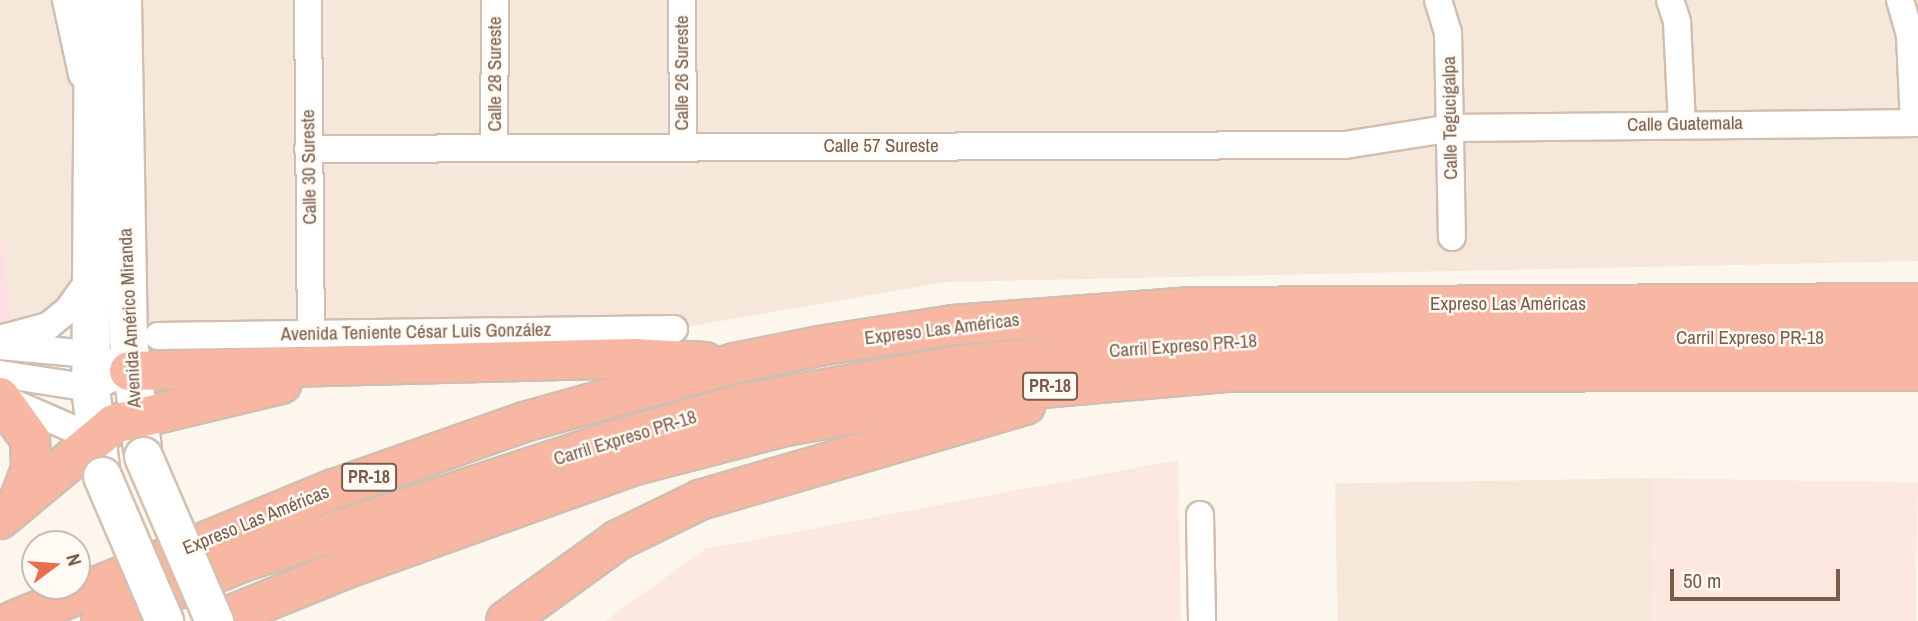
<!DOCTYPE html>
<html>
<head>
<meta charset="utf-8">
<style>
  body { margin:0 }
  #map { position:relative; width:1918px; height:621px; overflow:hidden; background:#fdf6ec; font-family:"Archivo Narrow",sans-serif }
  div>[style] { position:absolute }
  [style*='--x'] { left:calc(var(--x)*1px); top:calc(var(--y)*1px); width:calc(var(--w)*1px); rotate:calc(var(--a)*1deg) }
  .residential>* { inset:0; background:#f5e8da; transform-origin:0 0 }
  .commercial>* { inset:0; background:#fde8e0; transform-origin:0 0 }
  .medical>* { inset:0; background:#fbdfe3 }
  .roads { filter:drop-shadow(2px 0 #d1beb0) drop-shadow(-2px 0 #d1beb0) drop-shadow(0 2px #d1beb0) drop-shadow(0 -2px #d1beb0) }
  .street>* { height:26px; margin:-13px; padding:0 13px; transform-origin:13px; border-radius:13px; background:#fff }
  .secondary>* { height:37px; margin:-18.5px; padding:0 18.5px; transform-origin:18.5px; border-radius:18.5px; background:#fff }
  .highway>* { height:38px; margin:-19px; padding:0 19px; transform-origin:19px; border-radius:19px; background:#f7b7a3 }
  .bridges { filter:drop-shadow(2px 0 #d6c0b0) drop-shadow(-2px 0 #d6c0b0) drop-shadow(0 2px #d6c0b0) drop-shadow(0 -2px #d6c0b0) }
  .secondary-bridge>* { height:37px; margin:-18.5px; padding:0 18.5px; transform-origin:18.5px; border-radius:18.5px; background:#fff }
  span { translate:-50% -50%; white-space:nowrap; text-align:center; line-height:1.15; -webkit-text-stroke:5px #fffaf3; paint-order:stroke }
  .shield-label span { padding:2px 5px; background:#fffaf3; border:2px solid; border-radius:5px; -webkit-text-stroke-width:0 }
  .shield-label { font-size:18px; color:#7a5c4d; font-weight:700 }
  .street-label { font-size:19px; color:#7a5c4d }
  .north { position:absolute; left:21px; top:530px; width:70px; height:70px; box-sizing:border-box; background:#fffaf3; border:2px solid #cabbb1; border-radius:50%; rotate:74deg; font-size:19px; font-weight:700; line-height:28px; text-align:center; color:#7a5c4d }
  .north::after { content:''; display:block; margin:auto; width:24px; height:32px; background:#e76f51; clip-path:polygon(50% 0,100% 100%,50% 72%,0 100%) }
  .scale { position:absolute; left:1670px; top:569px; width:170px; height:32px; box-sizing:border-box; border:4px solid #7a5c4d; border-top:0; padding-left:9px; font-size:21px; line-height:24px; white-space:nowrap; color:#7a5c4d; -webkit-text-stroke:5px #fffaf3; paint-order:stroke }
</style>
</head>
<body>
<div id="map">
  <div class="residential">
    <div style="clip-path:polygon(0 0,1918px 0,1918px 261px,946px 282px,674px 329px,147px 322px,13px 325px,0 227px)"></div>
    <div style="left:1653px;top:478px;width:143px;height:318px;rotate:89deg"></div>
  </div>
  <div class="commercial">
    <div style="clip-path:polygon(1178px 460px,1181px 621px,605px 621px,705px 549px)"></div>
    <div style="left:1653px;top:478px;width:265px;height:143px;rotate:1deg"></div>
  </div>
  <div class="medical">
    <div style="clip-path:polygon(0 228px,13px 325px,0 352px)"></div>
  </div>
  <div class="roads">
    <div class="street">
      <div style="--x:66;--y:0;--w:76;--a:77.8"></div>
      <div style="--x:308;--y:0;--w:334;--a:89.5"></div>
      <div style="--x:682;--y:0;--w:146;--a:89.6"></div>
      <div style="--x:1438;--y:0;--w:34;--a:73"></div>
      <div style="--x:1448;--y:32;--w:205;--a:88.9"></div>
      <div style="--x:1670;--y:0;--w:23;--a:72"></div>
      <div style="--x:1677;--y:22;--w:101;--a:87.2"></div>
      <div style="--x:1900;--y:0;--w:36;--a:74"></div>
      <div style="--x:1910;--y:35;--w:88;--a:87.4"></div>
      <div style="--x:494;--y:148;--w:148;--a:-89.6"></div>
      <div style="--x:308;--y:149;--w:1037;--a:-0.22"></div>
      <div style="--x:1345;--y:145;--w:108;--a:-9"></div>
      <div style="--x:1452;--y:128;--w:466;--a:-0.6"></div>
      <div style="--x:158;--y:336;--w:516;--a:-0.78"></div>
      <div style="--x:3;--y:338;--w:47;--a:-14.9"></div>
      <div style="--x:48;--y:326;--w:26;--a:-39"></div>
      <div style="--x:68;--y:310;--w:38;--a:-55"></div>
      <div style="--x:0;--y:346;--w:90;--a:5.1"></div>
      <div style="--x:90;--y:354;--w:17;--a:25"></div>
      <div style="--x:0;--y:374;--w:91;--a:8.8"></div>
      <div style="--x:90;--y:388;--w:43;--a:-23.6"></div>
      <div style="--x:2;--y:398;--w:100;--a:23.5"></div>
      <div style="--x:1200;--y:515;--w:106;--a:88.9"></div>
    </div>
    <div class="secondary">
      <div style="--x:93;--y:0;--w:388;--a:90.4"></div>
      <div style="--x:90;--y:388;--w:80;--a:82.8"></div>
      <div style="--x:122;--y:0;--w:340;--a:89"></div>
      <div style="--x:128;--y:340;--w:109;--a:82.6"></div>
    </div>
    <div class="highway">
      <div style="--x:129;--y:371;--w:506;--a:-1.47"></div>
      <div style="--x:635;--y:358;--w:70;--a:3.3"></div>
      <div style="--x:0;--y:397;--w:52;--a:54.5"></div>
      <div style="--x:30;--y:439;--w:30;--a:88"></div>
      <div style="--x:31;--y:469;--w:31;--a:111"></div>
      <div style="--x:0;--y:519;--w:148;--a:-39.8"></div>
      <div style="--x:114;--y:424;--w:172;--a:-13.5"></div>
      <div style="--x:13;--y:621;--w:347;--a:-22.4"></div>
      <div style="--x:334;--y:489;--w:201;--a:-19.4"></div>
      <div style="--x:524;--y:422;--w:219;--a:-15.6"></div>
      <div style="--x:735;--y:363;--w:86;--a:-11.4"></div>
      <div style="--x:819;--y:346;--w:136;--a:-8.9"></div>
      <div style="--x:953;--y:325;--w:240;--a:-4.3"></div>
      <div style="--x:1192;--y:307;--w:726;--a:-0.32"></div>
      <div style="--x:101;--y:621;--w:153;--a:-22.7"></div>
      <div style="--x:242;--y:562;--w:386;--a:-18.1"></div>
      <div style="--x:609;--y:442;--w:137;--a:-16.1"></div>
      <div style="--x:741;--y:404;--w:216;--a:-10.1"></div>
      <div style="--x:954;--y:366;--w:193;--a:-5.7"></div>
      <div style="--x:1146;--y:347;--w:120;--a:-3.3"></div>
      <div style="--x:1266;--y:340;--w:652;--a:-0.18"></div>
      <div style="--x:217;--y:621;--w:144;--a:-22.1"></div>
      <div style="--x:350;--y:567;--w:303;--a:-19.7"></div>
      <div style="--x:635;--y:465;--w:156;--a:-14.5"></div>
      <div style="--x:786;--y:426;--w:169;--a:-10.2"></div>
      <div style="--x:952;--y:396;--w:276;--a:-5"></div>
      <div style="--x:1227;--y:372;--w:691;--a:-0.08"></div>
      <div style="--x:506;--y:621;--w:138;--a:-35.9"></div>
      <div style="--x:618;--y:540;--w:91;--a:-26"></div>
      <div style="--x:700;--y:500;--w:339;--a:-16.3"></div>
    </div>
  </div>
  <div class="bridges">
    <div class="secondary-bridge">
      <div style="--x:143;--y:456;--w:180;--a:66.7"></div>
      <div style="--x:102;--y:476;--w:158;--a:66.8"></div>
    </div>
  </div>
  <div class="shield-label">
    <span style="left:1050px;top:386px">PR-18</span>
    <span style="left:369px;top:477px">PR-18</span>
  </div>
  <div class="street-label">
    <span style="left:682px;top:73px;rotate:-90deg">Calle 26 Sureste</span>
    <span style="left:495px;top:74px;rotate:-90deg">Calle 28 Sureste</span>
    <span style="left:1450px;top:118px;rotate:-91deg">Calle Tegucigalpa</span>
    <span style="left:1685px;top:124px;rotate:-1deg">Calle Guatemala</span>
    <span style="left:881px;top:146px">Calle 57 Sureste</span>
    <span style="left:309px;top:167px;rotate:-91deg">Calle 30 Sureste</span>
    <span style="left:1508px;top:304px">Expreso Las Américas</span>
    <span style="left:130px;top:318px;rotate:-93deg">Avenida Américo Miranda</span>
    <span style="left:942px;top:329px;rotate:-7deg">Expreso Las Américas</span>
    <span style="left:416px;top:332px;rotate:-1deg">Avenida Teniente César Luis González</span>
    <span style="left:1750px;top:338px">Carril Expreso PR-18</span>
    <span style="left:1183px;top:346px;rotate:-4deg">Carril Expreso PR-18</span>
    <span style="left:625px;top:438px;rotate:-17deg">Carril Expreso PR-18</span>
    <span style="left:256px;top:520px;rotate:-22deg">Expreso Las Américas</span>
  </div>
  <div class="north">N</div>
  <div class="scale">50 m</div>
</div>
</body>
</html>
